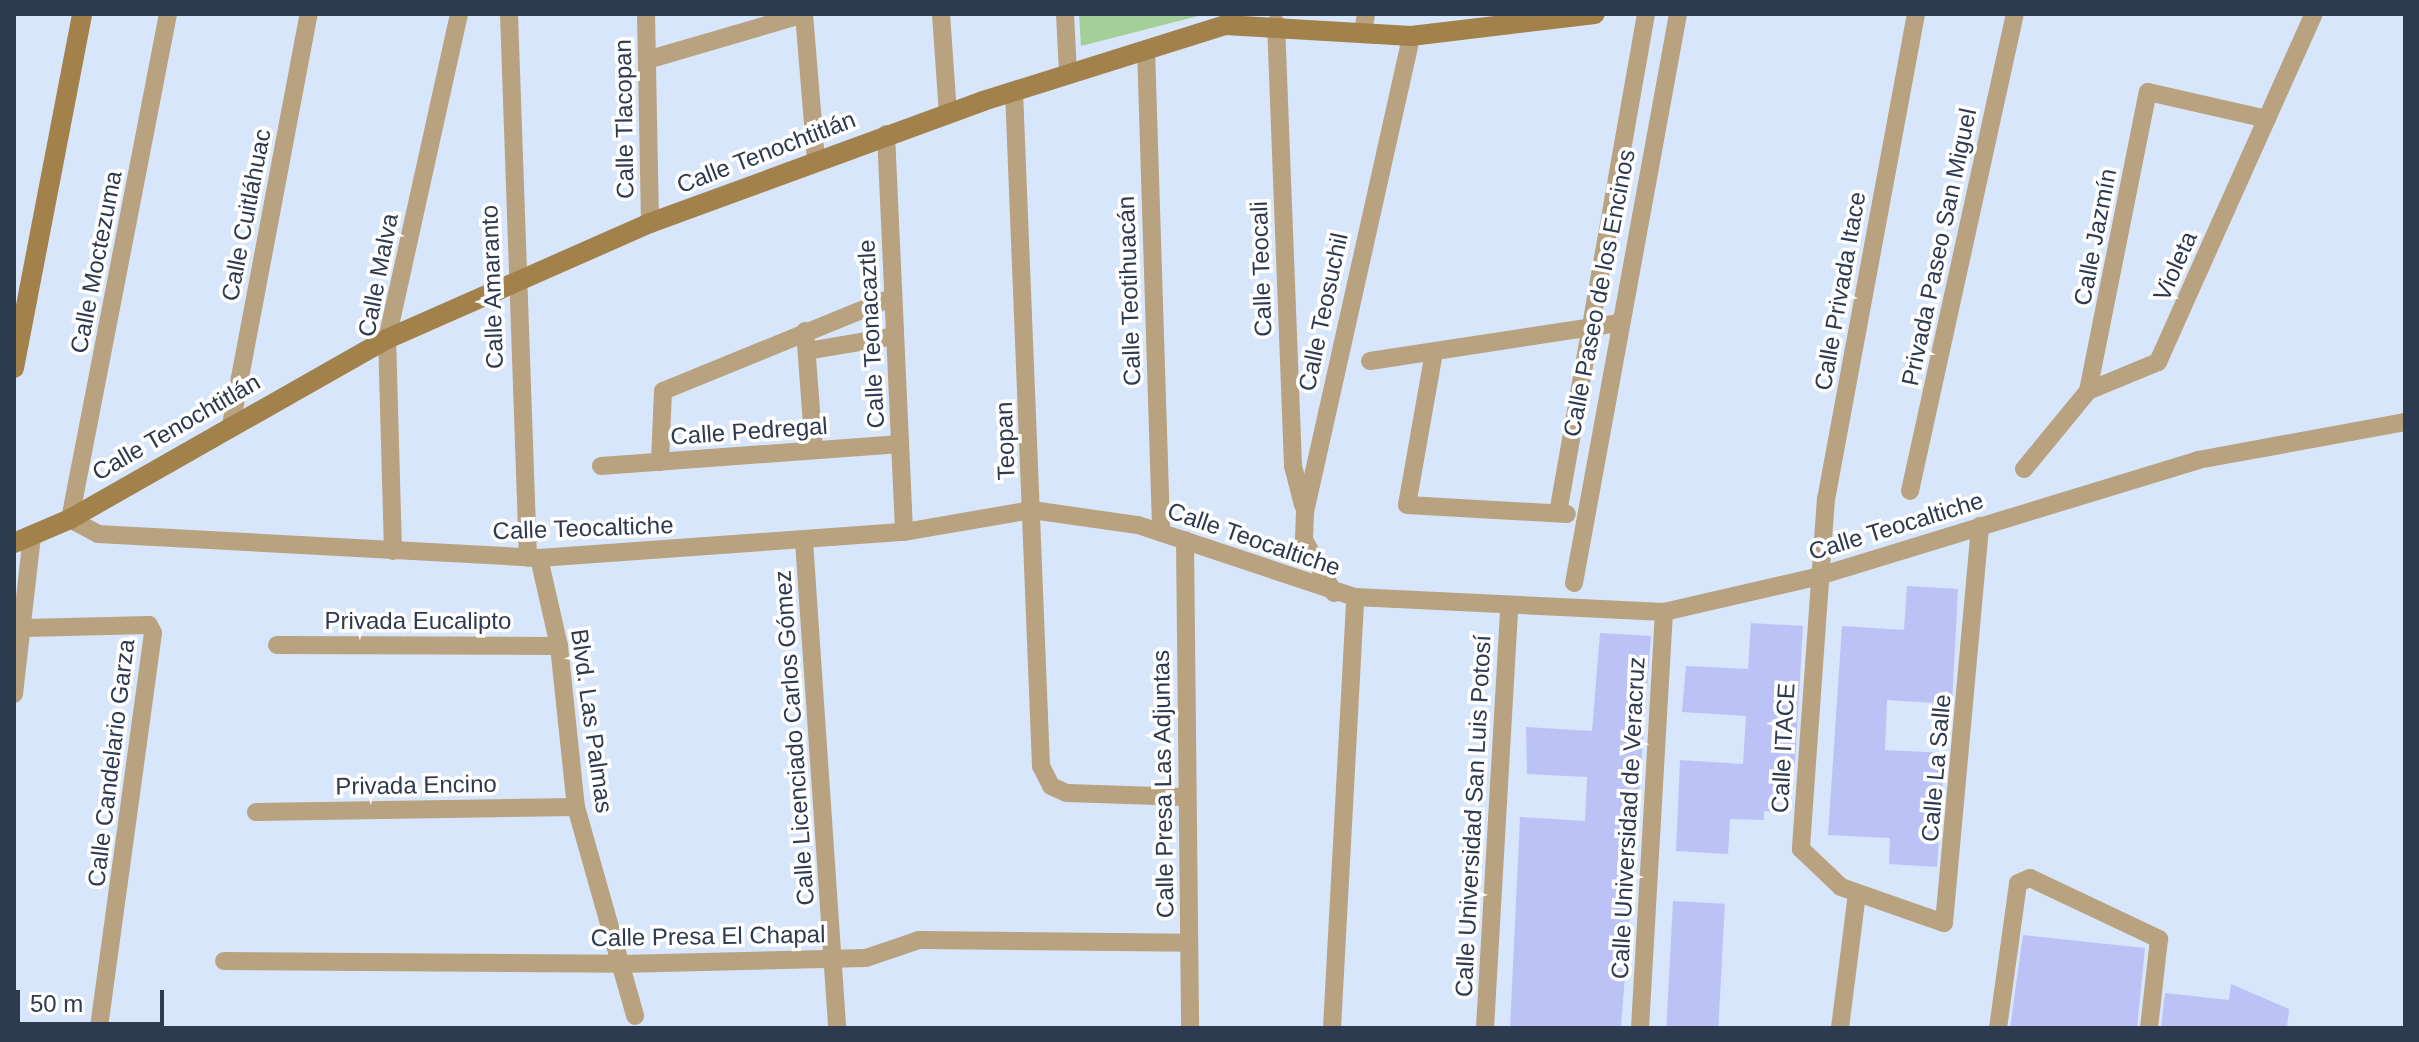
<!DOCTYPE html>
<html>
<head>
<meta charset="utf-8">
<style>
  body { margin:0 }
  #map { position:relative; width:2419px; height:1042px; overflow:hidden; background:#d8e6fb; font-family:Arial,sans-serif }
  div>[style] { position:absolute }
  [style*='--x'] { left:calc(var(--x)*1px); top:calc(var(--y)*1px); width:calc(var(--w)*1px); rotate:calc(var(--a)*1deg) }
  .green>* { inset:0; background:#a4cf99 }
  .building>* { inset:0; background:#bcc2f6; transform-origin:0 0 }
  .street>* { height:18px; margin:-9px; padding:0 9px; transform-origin:9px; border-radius:9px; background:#b8a27f }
  .secondary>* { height:20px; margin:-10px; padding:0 10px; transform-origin:10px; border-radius:10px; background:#a2814b }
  span { translate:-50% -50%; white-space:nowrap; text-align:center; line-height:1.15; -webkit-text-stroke:7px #fff; paint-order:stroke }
  .street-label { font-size:24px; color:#2d3a4f }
  .frame { position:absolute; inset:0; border:16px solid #2d3a4f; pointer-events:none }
  .scale { position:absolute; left:16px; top:990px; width:148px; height:36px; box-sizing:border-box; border:4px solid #2d3a4f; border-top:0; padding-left:10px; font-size:24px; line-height:28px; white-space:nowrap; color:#2d3a4f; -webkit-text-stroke:6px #fff; paint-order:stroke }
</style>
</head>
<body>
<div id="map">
  <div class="green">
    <div style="clip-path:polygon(1079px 14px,1206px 14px,1081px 46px)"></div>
  </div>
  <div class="building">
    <div style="clip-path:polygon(1907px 586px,1958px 589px,1952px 704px,1887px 700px,1885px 750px,1945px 753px,1937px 867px,1889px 864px,1890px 838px,1828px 835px,1842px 626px,1904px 630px)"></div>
    <div style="clip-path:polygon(1751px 623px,1803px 626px,1795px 763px,1779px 762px,1778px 812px,1764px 811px,1764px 820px,1730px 819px,1728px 854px,1676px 851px,1680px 760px,1743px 764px,1746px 716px,1682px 712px,1686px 666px,1748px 669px)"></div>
    <div style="clip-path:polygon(1600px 633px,1651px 636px,1621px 1028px,1510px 1028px,1520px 817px,1585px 821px,1587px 777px,1527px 774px,1526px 727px,1592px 731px)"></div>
    <div style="left:1673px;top:901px;width:52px;height:127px;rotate:3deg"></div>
    <div style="clip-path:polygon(2023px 935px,2145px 948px,2137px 1028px,2010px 1028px)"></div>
    <div style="clip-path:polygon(2231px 984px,2289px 1009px,2287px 1028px,2161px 1028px,2165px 993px,2229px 1000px)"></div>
  </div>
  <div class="street">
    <div style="--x:168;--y:14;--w:514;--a:100.98"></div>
    <div style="--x:70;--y:519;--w:32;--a:28"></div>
    <div style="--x:98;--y:534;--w:442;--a:3.1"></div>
    <div style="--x:539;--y:558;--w:366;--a:-4.1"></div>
    <div style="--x:904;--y:532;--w:130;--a:-9.8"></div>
    <div style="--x:1032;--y:510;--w:107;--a:8.1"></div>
    <div style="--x:1138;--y:525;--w:229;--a:18.4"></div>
    <div style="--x:1355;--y:597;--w:309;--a:2.8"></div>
    <div style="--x:1664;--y:612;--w:156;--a:-13"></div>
    <div style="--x:1816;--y:577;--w:400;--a:-17"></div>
    <div style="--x:2198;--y:460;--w:210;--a:-10.4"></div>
    <div style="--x:509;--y:14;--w:544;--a:88"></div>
    <div style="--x:646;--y:14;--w:209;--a:88.9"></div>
    <div style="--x:804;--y:14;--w:145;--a:85.3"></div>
    <div style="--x:941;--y:14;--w:99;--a:86"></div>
    <div style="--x:1065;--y:14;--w:60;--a:87.1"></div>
    <div style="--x:1916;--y:14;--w:492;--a:100.5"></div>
    <div style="--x:1826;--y:498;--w:352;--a:94.1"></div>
    <div style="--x:1801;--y:849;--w:55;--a:43.5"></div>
    <div style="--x:1841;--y:887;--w:109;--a:19.3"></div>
    <div style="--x:1944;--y:923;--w:399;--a:-84.8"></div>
    <div style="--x:1276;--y:23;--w:443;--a:87.8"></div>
    <div style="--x:1293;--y:466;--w:40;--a:75.6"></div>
    <div style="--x:1363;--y:33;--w:19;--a:-81"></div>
    <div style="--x:1146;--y:49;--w:484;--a:88.2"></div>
    <div style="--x:647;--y:60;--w:164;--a:-16.3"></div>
    <div style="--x:1014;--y:91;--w:676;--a:87.71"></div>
    <div style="--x:1041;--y:766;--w:22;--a:63"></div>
    <div style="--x:1051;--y:786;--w:17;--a:24"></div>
    <div style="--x:1067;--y:793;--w:119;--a:1.9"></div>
    <div style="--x:886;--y:134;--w:398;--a:87.4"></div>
    <div style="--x:805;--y:331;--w:119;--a:85.7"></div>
    <div style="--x:807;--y:351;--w:89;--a:-9.7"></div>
    <div style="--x:1434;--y:352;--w:155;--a:100"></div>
    <div style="--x:1407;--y:505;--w:160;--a:3.2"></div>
    <div style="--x:1370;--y:361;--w:251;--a:-8.7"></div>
    <div style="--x:2088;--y:391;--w:76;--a:-22.5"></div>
    <div style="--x:2158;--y:362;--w:381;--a:-65.9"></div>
    <div style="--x:231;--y:425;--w:418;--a:-79.3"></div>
    <div style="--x:660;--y:462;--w:71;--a:-87.6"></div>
    <div style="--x:663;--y:391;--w:248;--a:-22.2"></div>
    <div style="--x:601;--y:466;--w:300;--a:-4.2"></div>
    <div style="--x:2024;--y:469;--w:101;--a:-50.6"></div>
    <div style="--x:2088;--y:391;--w:305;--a:-78.7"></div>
    <div style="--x:2148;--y:92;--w:122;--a:12.8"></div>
    <div style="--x:1910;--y:491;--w:488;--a:-77.6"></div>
    <div style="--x:1558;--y:513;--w:507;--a:-80"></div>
    <div style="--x:1185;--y:540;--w:488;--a:89.4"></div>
    <div style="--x:804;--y:541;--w:488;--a:86.1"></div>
    <div style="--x:393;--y:551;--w:212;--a:-91.6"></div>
    <div style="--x:387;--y:339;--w:333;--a:-77.5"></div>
    <div style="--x:539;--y:558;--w:90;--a:77.2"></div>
    <div style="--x:559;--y:646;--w:162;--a:84"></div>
    <div style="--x:576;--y:807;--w:217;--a:74.2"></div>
    <div style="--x:1574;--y:583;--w:578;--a:-79.64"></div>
    <div style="--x:1334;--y:593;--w:61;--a:-119.5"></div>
    <div style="--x:1304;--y:540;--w:28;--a:-88"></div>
    <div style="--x:1305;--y:512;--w:488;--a:-77.4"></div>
    <div style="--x:26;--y:628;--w:123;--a:-1.4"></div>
    <div style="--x:149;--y:625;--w:9;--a:63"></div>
    <div style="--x:153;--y:633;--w:399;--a:97.8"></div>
    <div style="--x:277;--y:645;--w:282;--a:0.2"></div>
    <div style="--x:14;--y:694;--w:159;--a:-83.5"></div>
    <div style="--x:256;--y:812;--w:320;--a:-0.9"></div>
    <div style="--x:224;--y:961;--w:397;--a:0.4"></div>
    <div style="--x:621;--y:964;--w:245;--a:-1.4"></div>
    <div style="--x:866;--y:958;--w:56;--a:-18.8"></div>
    <div style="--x:919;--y:940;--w:270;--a:0.6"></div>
    <div style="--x:1332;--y:1028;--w:432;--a:-86.9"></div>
    <div style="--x:1485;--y:1028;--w:422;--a:-86.7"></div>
    <div style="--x:1640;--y:1028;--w:417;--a:-86.7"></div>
    <div style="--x:1840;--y:1028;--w:135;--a:-82.8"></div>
    <div style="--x:1998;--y:1028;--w:146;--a:-82.1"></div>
    <div style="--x:2018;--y:883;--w:13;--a:-23"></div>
    <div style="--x:2030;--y:878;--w:143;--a:25.3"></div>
    <div style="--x:2159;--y:939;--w:90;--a:96.4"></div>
  </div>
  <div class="secondary">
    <div style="--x:14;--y:368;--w:360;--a:-79.1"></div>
    <div style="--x:14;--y:543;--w:61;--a:-23.2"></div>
    <div style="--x:70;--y:519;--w:365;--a:-29.6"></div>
    <div style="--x:387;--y:339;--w:287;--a:-23.8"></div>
    <div style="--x:650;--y:223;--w:355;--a:-20.1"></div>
    <div style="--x:983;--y:101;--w:254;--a:-17.4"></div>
    <div style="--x:1225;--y:25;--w:186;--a:3.4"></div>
    <div style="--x:1411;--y:36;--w:185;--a:-6.8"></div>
  </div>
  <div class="street-label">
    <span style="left:624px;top:119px;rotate:-91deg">Calle Tlacopan</span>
    <span style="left:766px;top:152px;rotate:-21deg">Calle Tenochtitlán</span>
    <span style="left:246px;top:215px;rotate:-79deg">Calle Cuitláhuac</span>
    <span style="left:2095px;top:237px;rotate:-79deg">Calle Jazmín</span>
    <span style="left:1939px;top:247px;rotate:-78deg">Privada Paseo San Miguel</span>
    <span style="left:96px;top:262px;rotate:-79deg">Calle Moctezuma</span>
    <span style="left:2175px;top:266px;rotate:-66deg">Violeta</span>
    <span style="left:1261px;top:269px;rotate:-92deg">Calle Teocali</span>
    <span style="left:378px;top:275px;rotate:-79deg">Calle Malva</span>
    <span style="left:492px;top:287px;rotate:-92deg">Calle Amaranto</span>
    <span style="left:1129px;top:291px;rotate:-92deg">Calle Teotihuacán</span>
    <span style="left:1840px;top:291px;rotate:-80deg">Calle Privada Itace</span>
    <span style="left:1599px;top:293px;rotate:-79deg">Calle Paseo de los Encinos</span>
    <span style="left:1323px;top:312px;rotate:-78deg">Calle Teosuchil</span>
    <span style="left:871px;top:334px;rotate:-93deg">Calle Teonacaztle</span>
    <span style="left:176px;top:427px;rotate:-30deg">Calle Tenochtitlán</span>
    <span style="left:749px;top:431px;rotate:-4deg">Calle Pedregal</span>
    <span style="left:1005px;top:441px;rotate:-92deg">Teopan</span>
    <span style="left:1896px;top:526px;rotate:-17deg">Calle Teocaltiche</span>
    <span style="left:583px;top:528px;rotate:-2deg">Calle Teocaltiche</span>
    <span style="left:1254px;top:539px;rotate:19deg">Calle Teocaltiche</span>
    <span style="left:418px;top:621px">Privada Eucalipto</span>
    <span style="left:592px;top:721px;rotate:82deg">Blvd. Las Palmas</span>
    <span style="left:794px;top:738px;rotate:-94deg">Calle Licenciado Carlos Gómez</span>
    <span style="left:1783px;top:748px;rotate:-87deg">Calle ITACE</span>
    <span style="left:111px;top:763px;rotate:-83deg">Calle Candelario Garza</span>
    <span style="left:1936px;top:768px;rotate:-85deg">Calle La Salle</span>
    <span style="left:1163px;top:784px;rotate:-91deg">Calle Presa Las Adjuntas</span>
    <span style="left:416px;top:785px;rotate:-1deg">Privada Encino</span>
    <span style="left:1473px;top:816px;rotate:-87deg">Calle Universidad San Luis Potosí</span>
    <span style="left:1628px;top:818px;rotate:-87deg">Calle Universidad de Veracruz</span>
    <span style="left:708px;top:936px;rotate:-1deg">Calle Presa El Chapal</span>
  </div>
  <div class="frame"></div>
  <div class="scale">50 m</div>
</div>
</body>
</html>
